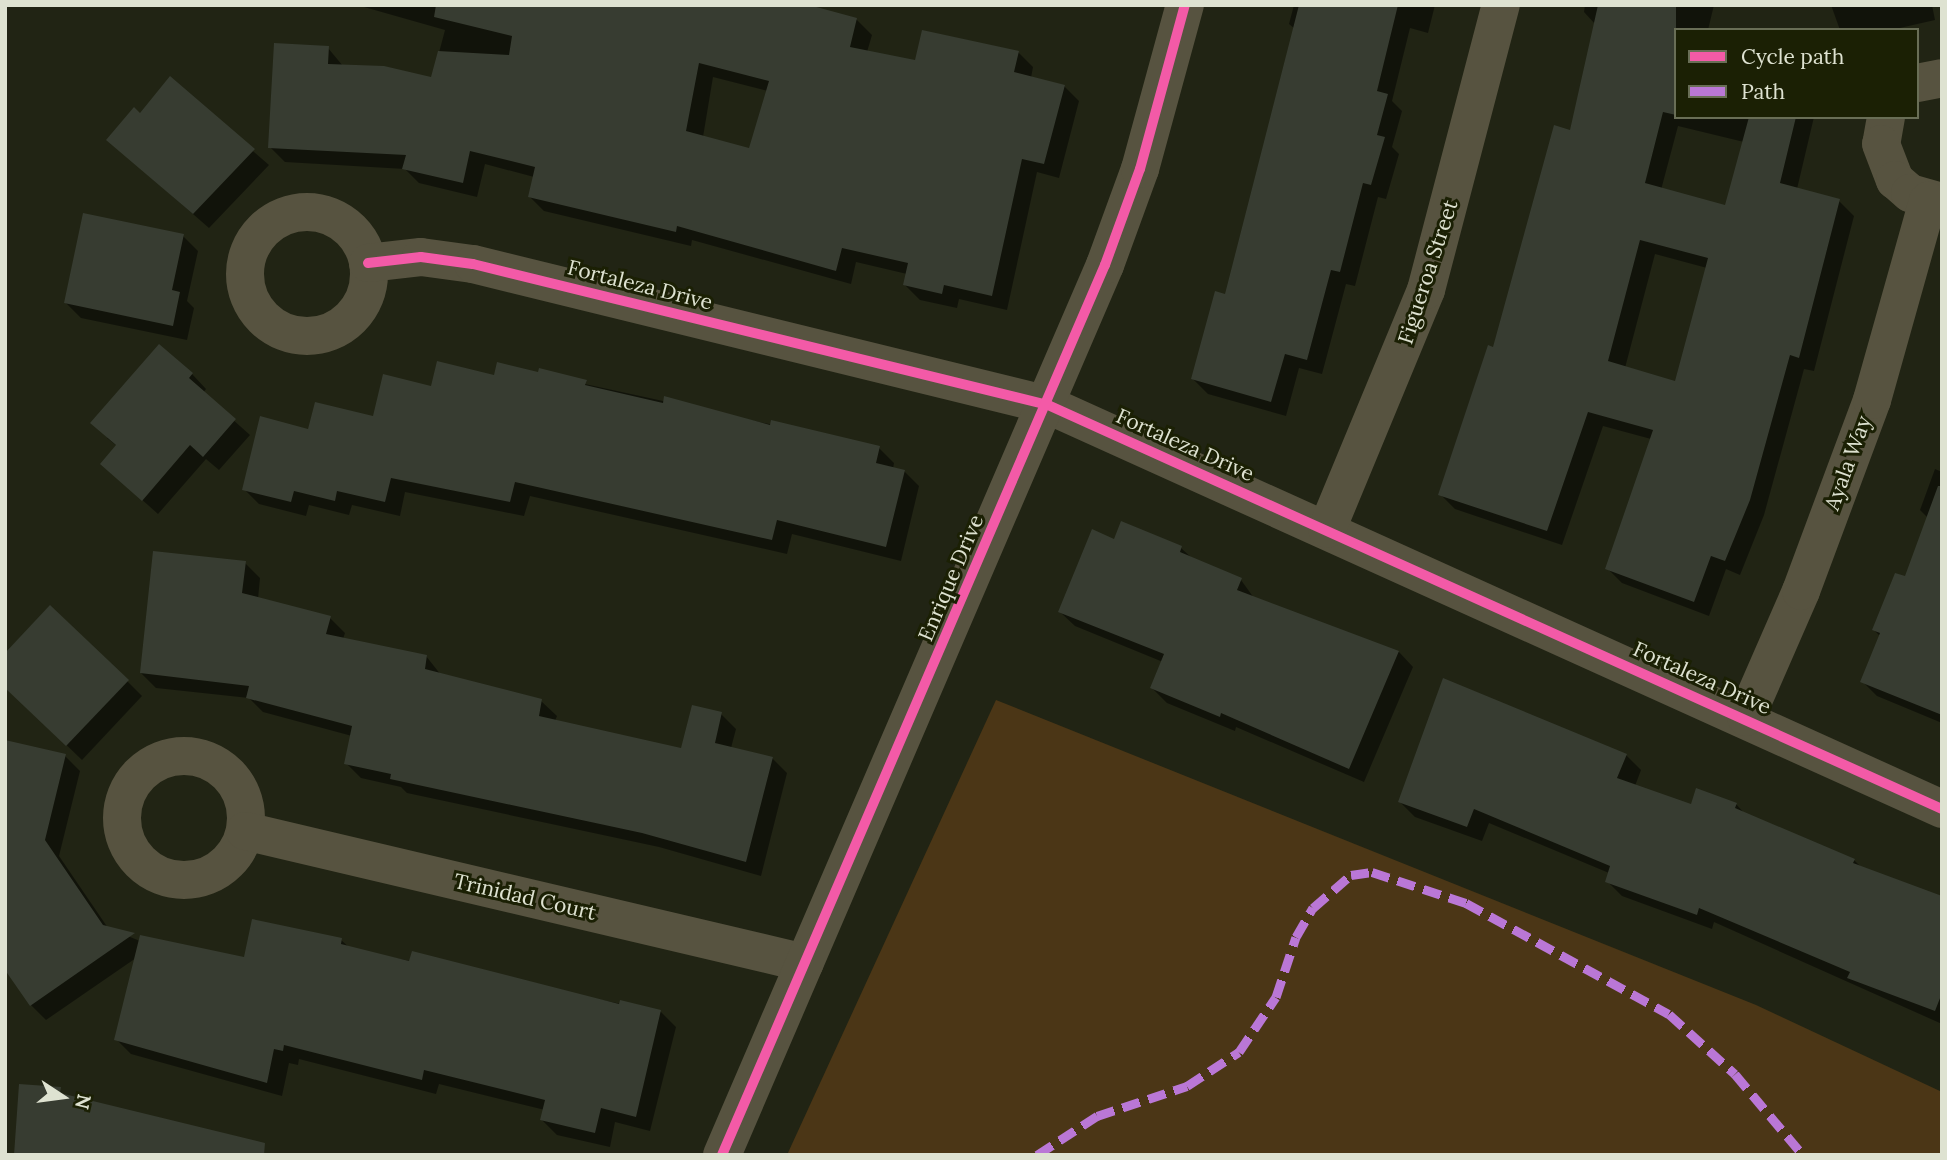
<!DOCTYPE html>
<html>
<head>
<meta charset="utf-8">
<style>
  body { margin:0 }
  #map { position:relative; width:1947px; height:1160px; overflow:hidden; background:#212414; font-family:Lora,serif }
  div>[style] { position:absolute }
  [style*='--x'] { left:calc(var(--x)*1px); top:calc(var(--y)*1px); width:calc(var(--w)*1px); rotate:calc(var(--a)*1deg) }
  .green>* { inset:0; background:#4b3616 }
  .shadow>* { inset:0; background:#0007 }
  .building>* { inset:0; background:#373c31 }
  .minor>* { height:38px; margin:-19px; padding:0 19px; transform-origin:19px; border-radius:19px; background:#575340 }
  .minor>.ring { margin:-19px; padding:0; box-sizing:content-box; background:none; border:38px solid #575340; border-radius:50% }
  .tertiary>* { height:38px; margin:-19px; padding:0 19px; transform-origin:19px; border-radius:19px; background:#575340 }
  .quiet>* { height:9px; margin-top:-4.5px; transform-origin:0; background:repeating-linear-gradient(90deg,#ba77d6 0 18px,transparent 0 27px) }
  .cycleway>* { height:10px; margin:-5px; padding:0 5px; transform-origin:5px; border-radius:5px; background:#f35aa7 }
  span { translate:-50% -50%; white-space:nowrap; text-align:center; line-height:1.15; -webkit-text-stroke:6px #1b2004; paint-order:stroke }
  .street-label { font-size:21px; color:#dee2d1 }
  .frame { position:absolute; inset:0; border:7px solid #dee2d1; pointer-events:none }
  .legend { position:absolute; left:1674px; top:28px; width:245px; height:91px; box-sizing:border-box; background:#1b2004; border:2px solid #696e56; margin:0; padding:9px 12px; list-style:none; font-size:21px; color:#dee2d1 }
  .legend li { display:flex; align-items:center; gap:14px; height:35px }
  .legend b { width:35px; border:2px solid #696e56 }
  .north { position:absolute; left:28px; top:1062px; width:70px; height:70px; -webkit-text-stroke:5px #1b2004; paint-order:stroke; rotate:103deg; font-size:19px; font-weight:700; line-height:28px; text-align:center; color:#dee2d1 }
  .north::after { content:''; display:block; margin:auto; width:24px; height:32px; background:#dee2d1; clip-path:polygon(50% 0,100% 100%,50% 72%,0 100%) }
</style>
</head>
<body>
<div id="map">
  <div class="green">
    <div style="clip-path:polygon(996px 700px,1756px 1005px,1942px 1092px,1942px 1155px,787px 1155px)"></div>
  </div>
  <div class="shadow">
    <div style="clip-path:polygon(evenodd,357px 5px,806px 5px,857px 20px,872px 35px,867px 52px,917px 62px,923px 32px,1018px 52px,1033px 67px,1031px 78px,1064px 86px,1079px 101px,1059px 178px,1037px 172px,1007px 310px,959px 299px,957px 308px,920px 300px,905px 285px,907px 274px,856px 262px,851px 284px,692px 240px,691px 246px,544px 211px,529px 196px,534px 177px,485px 164px,477px 197px,419px 183px,405px 169px,285px 162px,270px 147px,328px 48px,343px 66px,432px 79px,445px 30px,357px 5px,713px 77px,768px 91px,750px 150px,703px 137px,713px 77px)"></div>
    <div style="clip-path:polygon(1294px 5px,1435px 5px,1428px 33px,1410px 28px,1392px 101px,1402px 111px,1392px 147px,1399px 154px,1386px 199px,1378px 197px,1355px 286px,1346px 284px,1322px 374px,1299px 368px,1286px 416px,1208px 394px,1193px 379px,1226px 296px,1295px 29px,1289px 24px)"></div>
    <div style="clip-path:polygon(evenodd,1585px 5px,1714px 5px,1708px 30px,1676px 30px,1676px 117px,1814px 117px,1797px 189px,1839px 201px,1854px 216px,1814px 371px,1804px 369px,1764px 515px,1740px 575px,1726px 569px,1709px 616px,1622px 583px,1607px 568px,1651px 439px,1603px 426px,1562px 545px,1455px 509px,1440px 494px,1572px 132px,1595px 24px,1584px 12px,1585px 5px,1678px 126px,1744px 142px,1726px 207px,1661px 190px,1678px 126px,1585px 5px,1655px 254px,1707px 268px,1676px 383px,1625px 368px,1655px 254px)"></div>
    <div style="clip-path:polygon(1831px 5px,1932px 5px,1935px 20px,1891px 30px,1840px 30px)"></div>
    <div style="clip-path:polygon(170px 79px,269px 165px,209px 228px,108px 140px,140px 115px)"></div>
    <div style="clip-path:polygon(183px 236px,198px 251px,187px 301px,194px 308px,187px 340px,81px 318px,66px 303px)"></div>
    <div style="clip-path:polygon(192px 374px,206px 389px,203px 393px,250px 435px,219px 470px,206px 459px,158px 514px,102px 464px,117px 446px,107px 438px)"></div>
    <div style="clip-path:polygon(539px 374px,879px 448px,894px 463px,893px 469px,904px 471px,919px 486px,901px 561px,792px 534px,787px 554px,530px 496px,524px 516px,405px 492px,400px 516px,352px 505px,349px 515px,309px 505px,306px 516px,259px 504px,244px 489px,309px 431px,374px 418px,432px 388px)"></div>
    <div style="clip-path:polygon(1935px 469px,1942px 472px,1942px 723px,1877px 696px,1862px 681px,1880px 636px,1874px 630px,1906px 579px,1928px 518px,1920px 510px)"></div>
    <div style="clip-path:polygon(1115px 541px,1181px 548px,1194px 560px,1241px 580px,1254px 598px,1399px 652px,1413px 667px,1364px 782px,1236px 727px,1235px 731px,1167px 703px,1152px 688px,1163px 662px,1075px 626px,1060px 612px)"></div>
    <div style="clip-path:polygon(245px 563px,260px 578px,258px 599px,330px 618px,345px 633px,343px 639px,426px 656px,441px 675px,541px 701px,557px 716px,555px 721px,683px 750px,721px 714px,736px 729px,731px 748px,772px 758px,787px 773px,761px 876px,659px 847px,407px 793px,401px 787px,361px 778px,346px 763px,352px 736px,263px 712px,249px 698px,156px 688px,141px 673px)"></div>
    <div style="clip-path:polygon(127px 681px,142px 696px,82px 760px,5px 686px)"></div>
    <div style="clip-path:polygon(1626px 755px,1641px 770px,1635px 786px,1692px 806px,1736px 804px,1745px 814px,1854px 860px,1861px 867px,1942px 898px,1942px 1024px,1714px 922px,1712px 929px,1622px 896px,1607px 881px,1609px 873px,1489px 823px,1482px 841px,1415px 817px,1400px 802px)"></div>
    <div style="clip-path:polygon(65px 756px,80px 771px,59px 856px,108px 928px,140px 941px,246px 959px,341px 940px,351px 949px,661px 1012px,676px 1027px,650px 1131px,615px 1122px,610px 1147px,557px 1135px,542px 1120px,545px 1110px,439px 1084px,436px 1094px,299px 1059px,298px 1065px,289px 1063px,282px 1096px,131px 1054px,116px 1039px,136px 958px,46px 1020px,31px 1005px,5px 872px)"></div>
  </div>
  <div class="building">
    <div style="clip-path:polygon(evenodd,436px 5px,809px 5px,857px 18px,850px 47px,915px 60px,922px 30px,1019px 51px,1014px 72px,1065px 85px,1044px 164px,1022px 159px,992px 296px,944px 285px,942px 294px,903px 285px,908px 263px,842px 248px,836px 271px,677px 226px,676px 232px,528px 197px,535px 167px,470px 151px,463px 183px,402px 169px,406px 155px,268px 148px,274px 43px,329px 46px,328px 64px,384px 66px,431px 77px,438px 51px,509px 55px,512px 36px,434px 17px,436px 5px,699px 63px,769px 81px,749px 148px,686px 131px,699px 63px)"></div>
    <div style="clip-path:polygon(1299px 5px,1398px 5px,1377px 91px,1388px 94px,1377px 135px,1385px 137px,1371px 185px,1363px 183px,1340px 272px,1331px 270px,1307px 360px,1285px 354px,1271px 402px,1191px 379px,1215px 291px,1225px 294px)"></div>
    <div style="clip-path:polygon(evenodd,1598px 5px,1676px 5px,1676px 115px,1663px 112px,1645px 183px,1725px 205px,1749px 117px,1796px 117px,1780px 183px,1840px 199px,1799px 358px,1790px 355px,1750px 500px,1725px 561px,1711px 556px,1694px 602px,1605px 569px,1653px 430px,1588px 412px,1547px 531px,1438px 495px,1488px 345px,1493px 347px,1554px 125px,1570px 130px,1598px 5px,1640px 240px,1708px 258px,1675px 381px,1608px 361px,1640px 240px)"></div>
    <div style="clip-path:polygon(170px 76px,255px 149px,193px 214px,106px 140px,134px 107px,140px 113px)"></div>
    <div style="clip-path:polygon(83px 213px,184px 234px,172px 290px,180px 292px,173px 326px,64px 303px)"></div>
    <div style="clip-path:polygon(159px 344px,193px 373px,189px 378px,236px 419px,203px 457px,190px 445px,142px 501px,100px 464px,116px 445px,90px 423px)"></div>
    <div style="clip-path:polygon(437px 361px,494px 375px,497px 362px,538px 372px,539px 368px,587px 380px,585px 385px,663px 403px,664px 396px,770px 425px,771px 420px,880px 446px,876px 463px,905px 470px,886px 547px,777px 520px,772px 540px,515px 482px,510px 502px,391px 478px,385px 502px,337px 491px,335px 501px,294px 491px,291px 502px,242px 490px,260px 416px,308px 429px,315px 402px,373px 416px,383px 374px,431px 386px)"></div>
    <div style="clip-path:polygon(1938px 486px,1942px 486px,1942px 715px,1860px 682px,1880px 633px,1872px 630px,1895px 573px,1905px 576px)"></div>
    <div style="clip-path:polygon(1121px 521px,1182px 546px,1180px 552px,1242px 578px,1237px 590px,1399px 651px,1349px 769px,1221px 713px,1220px 717px,1150px 688px,1164px 654px,1058px 612px,1092px 529px,1114px 539px)"></div>
    <div style="clip-path:polygon(153px 551px,246px 561px,242px 593px,331px 616px,326px 634px,427px 655px,425px 669px,542px 699px,539px 716px,681px 748px,692px 705px,722px 712px,715px 743px,773px 757px,746px 862px,642px 833px,390px 779px,391px 774px,344px 764px,352px 726px,246px 698px,249px 686px,140px 673px)"></div>
    <div style="clip-path:polygon(50px 605px,129px 680px,66px 746px,5px 688px,5px 653px)"></div>
    <div style="clip-path:polygon(1443px 678px,1627px 754px,1617px 778px,1691px 804px,1696px 788px,1737px 803px,1735px 808px,1855px 859px,1853px 863px,1942px 896px,1942px 993px,1935px 1011px,1847px 978px,1850px 972px,1699px 908px,1697px 915px,1605px 882px,1610px 866px,1474px 809px,1467px 827px,1398px 802px)"></div>
    <div style="clip-path:polygon(5px 740px,66px 754px,45px 840px,103px 925px,135px 933px,30px 1006px,5px 970px)"></div>
    <div style="clip-path:polygon(252px 919px,342px 938px,341px 944px,409px 961px,412px 951px,619px 1004px,620px 1000px,661px 1010px,636px 1117px,601px 1108px,595px 1133px,540px 1120px,545px 1100px,424px 1070px,422px 1080px,284px 1045px,283px 1051px,274px 1049px,267px 1083px,114px 1040px,140px 935px,244px 957px)"></div>
    <div style="clip-path:polygon(19px 1084px,61px 1087px,60px 1093px,265px 1143px,264px 1155px,14px 1155px)"></div>
  </div>
  <div class="minor">
    <div style="--x:1917;--y:83;--w:25;--a:-11"></div>
    <div style="--x:1886;--y:117;--w:27;--a:100"></div>
    <div style="--x:1881;--y:144;--w:39;--a:69"></div>
    <div style="--x:1895;--y:180;--w:20;--a:41"></div>
    <div style="--x:1910;--y:193;--w:33;--a:16"></div>
    <div class="ring" style="left:245px;top:212px;width:86px;height:86px"></div>
    <div style="--x:368;--y:263;--w:53;--a:-6.5"></div>
    <div style="--x:421;--y:257;--w:52;--a:7.7"></div>
    <div style="--x:473;--y:264;--w:592;--a:13.78"></div>
    <div style="--x:1048;--y:405;--w:981;--a:24.32"></div>
    <div style="--x:1327;--y:529;--w:259;--a:-67.5"></div>
    <div style="--x:1426;--y:290;--w:295;--a:-75.3"></div>
    <div style="--x:1746;--y:717;--w:137;--a:-66.4"></div>
    <div style="--x:1801;--y:591;--w:204;--a:-69.6"></div>
    <div style="--x:1872;--y:400;--w:207;--a:-74.3"></div>
    <div class="ring" style="left:122px;top:756px;width:86px;height:86px"></div>
    <div style="--x:245;--y:831;--w:575;--a:13.26"></div>
  </div>
  <div class="tertiary">
    <div style="--x:722;--y:1155;--w:969;--a:-66.72"></div>
    <div style="--x:1105;--y:265;--w:102;--a:-70"></div>
    <div style="--x:1140;--y:169;--w:170;--a:-74.7"></div>
  </div>
  <div class="quiet">
    <div style="--x:1037;--y:1155;--w:72;--a:-33"></div>
    <div style="--x:1097;--y:1116;--w:95;--a:-18.4"></div>
    <div style="--x:1187;--y:1086;--w:62;--a:-33.2"></div>
    <div style="--x:1239;--y:1052;--w:66;--a:-56.1"></div>
    <div style="--x:1276;--y:997;--w:63;--a:-71.6"></div>
    <div style="--x:1296;--y:937;--w:34;--a:-60"></div>
    <div style="--x:1313;--y:908;--w:50;--a:-41"></div>
    <div style="--x:1351;--y:875;--w:21;--a:-8"></div>
    <div style="--x:1372;--y:872;--w:99;--a:18.3"></div>
    <div style="--x:1466;--y:903;--w:231;--a:28.7"></div>
    <div style="--x:1669;--y:1014;--w:89;--a:42.3"></div>
    <div style="--x:1735;--y:1074;--w:106;--a:50"></div>
  </div>
  <div class="cycleway">
    <div style="--x:368;--y:263;--w:53;--a:-6.5"></div>
    <div style="--x:421;--y:257;--w:52;--a:7.7"></div>
    <div style="--x:473;--y:264;--w:592;--a:13.78"></div>
    <div style="--x:1048;--y:405;--w:981;--a:24.32"></div>
    <div style="--x:722;--y:1155;--w:969;--a:-66.72"></div>
    <div style="--x:1105;--y:265;--w:102;--a:-70"></div>
    <div style="--x:1140;--y:169;--w:170;--a:-74.7"></div>
  </div>
  <div class="street-label">
    <span style="left:1428px;top:272px;rotate:-72deg">Figueroa Street</span>
    <span style="left:640px;top:285px;rotate:14deg">Fortaleza Drive</span>
    <span style="left:1185px;top:445px;rotate:24deg">Fortaleza Drive</span>
    <span style="left:1848px;top:463px;rotate:-70deg">Ayala Way</span>
    <span style="left:951px;top:578px;rotate:-67deg">Enrique Drive</span>
    <span style="left:1702px;top:678px;rotate:24deg">Fortaleza Drive</span>
    <span style="left:525px;top:897px;rotate:13deg">Trinidad Court</span>
  </div>
  <div class="frame"></div>
  <ul class="legend">
  <li><b style="height:9px;background:#f35aa7"></b>Cycle path</li>
  <li><b style="height:9px;background:#ba77d6"></b>Path</li>
  </ul>
  <div class="north">N</div>
</div>
</body>
</html>
